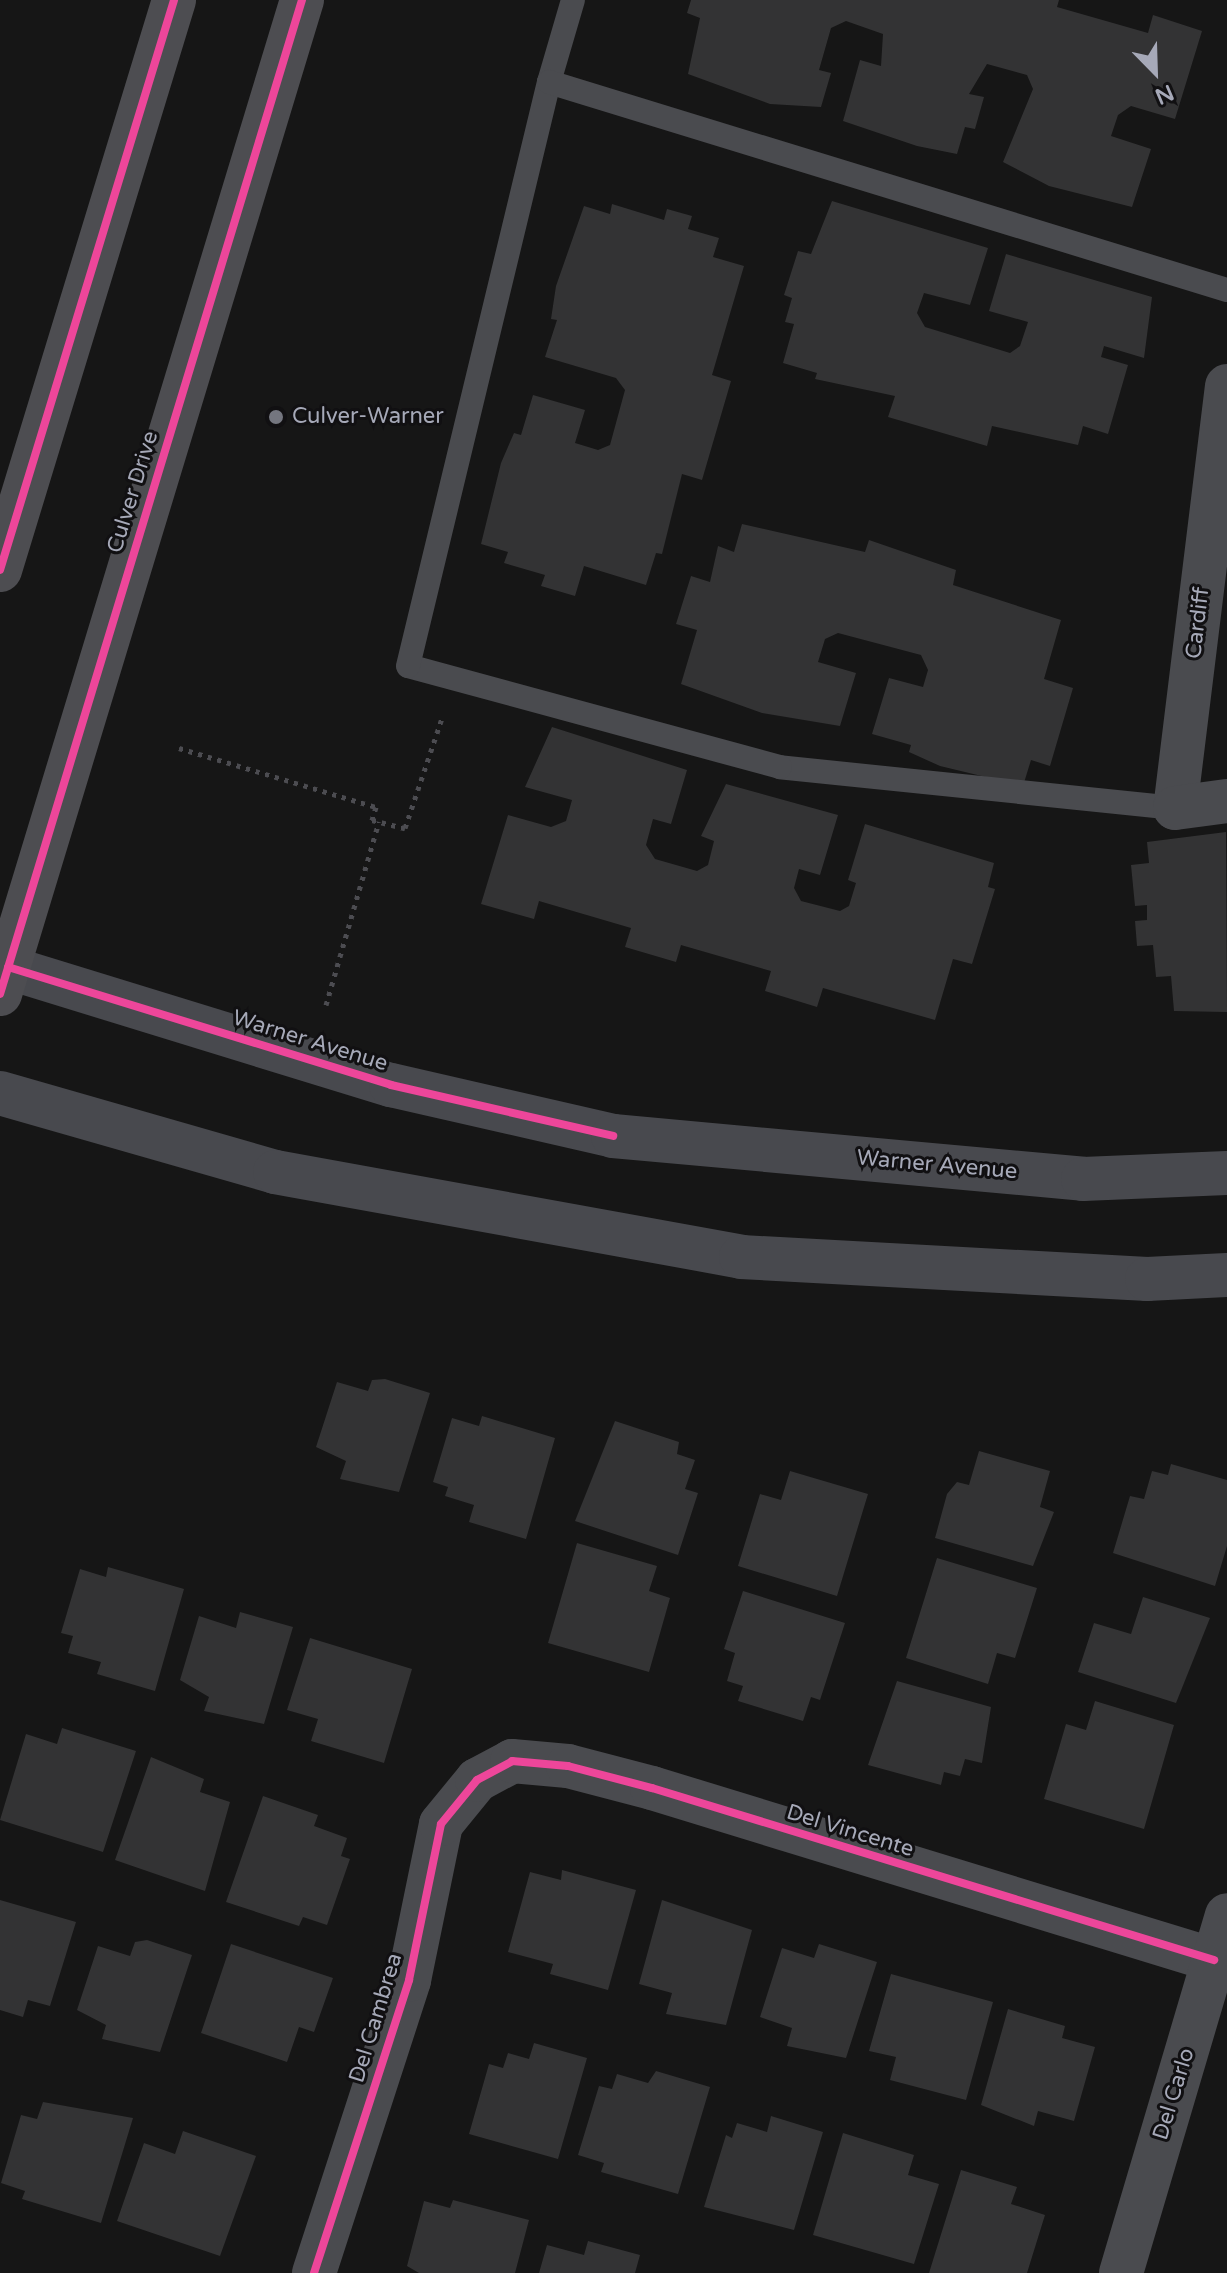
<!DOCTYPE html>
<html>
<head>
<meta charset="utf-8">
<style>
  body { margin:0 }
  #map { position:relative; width:1227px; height:2273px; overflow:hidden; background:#161616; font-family:"Varela Round",sans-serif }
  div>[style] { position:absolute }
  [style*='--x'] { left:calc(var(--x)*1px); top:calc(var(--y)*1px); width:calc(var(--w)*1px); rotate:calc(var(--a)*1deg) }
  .building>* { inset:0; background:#333334 }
  .path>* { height:5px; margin-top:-2.5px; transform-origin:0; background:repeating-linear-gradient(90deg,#4c4c51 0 4px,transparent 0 10px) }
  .lane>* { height:24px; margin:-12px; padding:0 12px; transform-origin:12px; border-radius:12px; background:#4a4b4f }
  .street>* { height:44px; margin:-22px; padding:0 22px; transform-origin:22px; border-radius:22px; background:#4a4b4f }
  .secondary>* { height:44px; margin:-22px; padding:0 22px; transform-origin:22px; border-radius:22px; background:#48494e }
  .primary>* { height:44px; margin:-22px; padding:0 22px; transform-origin:22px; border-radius:22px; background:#4d4d51 }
  .cycleway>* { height:8px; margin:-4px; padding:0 4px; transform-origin:4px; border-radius:4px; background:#ed469a }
  .dots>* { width:22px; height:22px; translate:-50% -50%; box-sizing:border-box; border:4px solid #111012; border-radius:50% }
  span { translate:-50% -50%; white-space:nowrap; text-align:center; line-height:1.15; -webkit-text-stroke:6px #111012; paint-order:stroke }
  .poi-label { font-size:22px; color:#a6a9b8 }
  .left { translate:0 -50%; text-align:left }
  .street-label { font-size:22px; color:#a6a9b8 }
  .north { position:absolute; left:1115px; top:32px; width:80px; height:80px; -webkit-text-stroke:6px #111012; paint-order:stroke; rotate:157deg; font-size:22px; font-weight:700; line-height:32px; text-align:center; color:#a6a9b8 }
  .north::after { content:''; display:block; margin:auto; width:28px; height:36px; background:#a6a9b8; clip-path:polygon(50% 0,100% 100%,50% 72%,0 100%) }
</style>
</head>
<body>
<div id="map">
  <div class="building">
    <div style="clip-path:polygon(691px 0,1059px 0,1057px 7px,1148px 33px,1153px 15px,1202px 31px,1175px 119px,1131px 106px,1118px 115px,1111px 136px,1151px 149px,1132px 207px,1049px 186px,1003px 162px,1033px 89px,1027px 75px,987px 64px,969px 94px,984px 97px,975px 129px,965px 127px,957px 154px,917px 146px,843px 121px,860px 60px,881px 66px,883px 34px,846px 21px,831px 28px,819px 70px,831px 73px,821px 107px,770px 104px,688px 74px,700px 18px,687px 13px)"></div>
    <div style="clip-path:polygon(832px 201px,988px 248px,970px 305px,924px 293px,917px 313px,925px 327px,1010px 353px,1020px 346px,1028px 322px,989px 311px,1006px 254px,1152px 297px,1144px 358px,1104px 346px,1101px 357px,1128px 365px,1108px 434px,1083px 426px,1078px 445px,992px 426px,987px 446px,888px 417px,895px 396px,815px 379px,817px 373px,783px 363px,794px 324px,785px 322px,792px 298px,784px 295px,798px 251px,811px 254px)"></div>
    <div style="clip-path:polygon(612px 204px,664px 220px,667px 209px,692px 216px,688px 229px,719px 238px,713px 257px,744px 266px,712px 375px,731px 381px,702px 480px,682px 474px,662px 554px,656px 553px,646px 585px,584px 566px,575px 596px,541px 586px,545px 575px,504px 563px,508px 552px,481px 544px,501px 463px,514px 433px,521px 435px,533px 395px,585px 410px,575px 443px,598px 450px,610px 445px,625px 390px,616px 378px,545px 357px,557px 320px,551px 319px,556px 286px,584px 206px,610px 214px)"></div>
    <div style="clip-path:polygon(742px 524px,865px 552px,869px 540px,956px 570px,953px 585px,1061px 620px,1044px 679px,1073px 688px,1050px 766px,1031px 760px,1023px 786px,940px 766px,909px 752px,911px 745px,872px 734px,889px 678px,923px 687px,928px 670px,921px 655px,838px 633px,825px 639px,818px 662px,856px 673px,840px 726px,762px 713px,681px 684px,697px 630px,676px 624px,691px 576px,710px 582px,718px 546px,734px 552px)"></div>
    <div style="clip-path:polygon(552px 727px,687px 770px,671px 824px,653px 819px,646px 845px,655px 859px,697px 871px,708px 865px,714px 841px,701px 836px,726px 784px,838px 815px,820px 875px,799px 869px,794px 888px,801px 901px,840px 911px,849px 906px,856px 883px,848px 880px,865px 824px,994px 863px,988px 887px,995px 889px,972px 964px,953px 959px,935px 1020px,823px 988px,817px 1007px,765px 991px,771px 971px,681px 945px,676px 962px,625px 947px,631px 928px,539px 901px,534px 919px,481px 904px,508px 815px,551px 827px,566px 821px,572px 800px,525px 787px)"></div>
    <div style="clip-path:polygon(1226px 832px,1227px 1012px,1174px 1011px,1171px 976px,1156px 977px,1153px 945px,1137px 946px,1135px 921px,1147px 920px,1147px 905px,1135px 906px,1131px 865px,1149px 863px,1147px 842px)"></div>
    <div style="clip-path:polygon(385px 1379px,430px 1393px,399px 1492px,340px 1479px,346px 1461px,316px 1447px,337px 1382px,368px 1391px,372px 1380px)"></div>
    <div style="clip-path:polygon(482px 1416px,555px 1438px,526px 1539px,469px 1522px,474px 1505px,445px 1496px,448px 1487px,433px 1482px,452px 1418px,479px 1426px)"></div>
    <div style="clip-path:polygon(615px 1421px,679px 1442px,677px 1454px,695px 1460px,685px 1489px,698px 1493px,678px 1555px,575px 1521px)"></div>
    <div style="clip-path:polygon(979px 1451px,1050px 1471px,1040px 1507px,1054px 1512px,1033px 1566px,935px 1538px,947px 1494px,957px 1482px,969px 1485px)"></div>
    <div style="clip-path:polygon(1171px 1464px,1227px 1480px,1227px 1546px,1215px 1586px,1113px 1553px,1130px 1496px,1144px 1499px,1152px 1471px,1168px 1475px)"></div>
    <div style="clip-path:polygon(790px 1471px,868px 1494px,837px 1596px,738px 1566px,760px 1494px,781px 1500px)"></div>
    <div style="clip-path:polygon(577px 1543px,657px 1566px,649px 1591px,670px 1598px,649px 1672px,548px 1643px)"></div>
    <div style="clip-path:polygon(937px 1558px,1037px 1588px,1015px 1658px,997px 1653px,988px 1684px,906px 1658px)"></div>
    <div style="clip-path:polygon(108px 1567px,184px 1589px,155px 1691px,97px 1674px,101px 1662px,68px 1653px,73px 1636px,61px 1633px,80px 1569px,106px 1577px)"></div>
    <div style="clip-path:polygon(743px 1591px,845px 1623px,820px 1700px,811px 1697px,803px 1721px,738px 1701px,743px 1686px,727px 1681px,735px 1653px,724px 1649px)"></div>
    <div style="clip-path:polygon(1143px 1597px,1210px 1618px,1176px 1703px,1078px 1672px,1094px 1623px,1131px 1634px)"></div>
    <div style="clip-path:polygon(240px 1612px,293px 1627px,264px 1724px,204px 1711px,209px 1697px,180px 1680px,199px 1616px,236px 1628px)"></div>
    <div style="clip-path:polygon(310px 1638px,412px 1669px,384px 1763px,311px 1741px,318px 1719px,287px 1710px)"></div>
    <div style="clip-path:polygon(897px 1681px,991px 1707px,982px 1763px,965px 1759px,960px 1776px,944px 1772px,941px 1785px,868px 1765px)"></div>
    <div style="clip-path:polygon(1095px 1701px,1174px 1725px,1144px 1829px,1044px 1799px,1066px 1724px,1086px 1730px)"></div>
    <div style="clip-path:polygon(62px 1728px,136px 1751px,103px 1852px,0 1820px,26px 1734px,57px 1744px)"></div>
    <div style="clip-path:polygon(151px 1757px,204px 1779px,200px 1792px,230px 1802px,205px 1891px,115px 1860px)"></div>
    <div style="clip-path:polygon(263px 1796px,318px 1815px,314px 1826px,347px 1838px,341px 1856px,350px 1859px,327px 1925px,303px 1917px,299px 1926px,226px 1902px)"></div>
    <div style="clip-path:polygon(562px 1870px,636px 1890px,608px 1990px,550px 1974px,553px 1964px,508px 1952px,530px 1872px,561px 1880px)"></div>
    <div style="clip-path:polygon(0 1900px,76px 1922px,50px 2006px,28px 2000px,23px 2017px,0 2010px)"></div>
    <div style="clip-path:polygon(662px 1900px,752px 1930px,726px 2025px,666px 2014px,672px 1993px,639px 1984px)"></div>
    <div style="clip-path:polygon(147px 1940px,192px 1955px,160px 2052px,102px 2039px,106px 2025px,77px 2010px,98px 1946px,130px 1956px,135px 1942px)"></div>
    <div style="clip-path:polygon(231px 1944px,333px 1978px,314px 2032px,299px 2027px,287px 2062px,201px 2033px)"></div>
    <div style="clip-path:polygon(819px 1944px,877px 1962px,846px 2058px,787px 2046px,792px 2028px,760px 2017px,782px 1948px,814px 1958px)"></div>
    <div style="clip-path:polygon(891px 1974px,993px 2002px,966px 2100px,890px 2080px,896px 2057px,869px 2051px)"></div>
    <div style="clip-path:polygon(1008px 2009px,1065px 2026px,1062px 2038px,1095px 2047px,1074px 2121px,1038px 2111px,1034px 2126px,981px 2105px)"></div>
    <div style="clip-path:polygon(534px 2043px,587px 2058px,558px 2159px,469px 2134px,489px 2064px,503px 2068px,508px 2053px,529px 2059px)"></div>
    <div style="clip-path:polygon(656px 2071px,710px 2087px,678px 2194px,601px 2172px,604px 2163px,578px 2155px,599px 2086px,612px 2089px,617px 2074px,648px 2083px)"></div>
    <div style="clip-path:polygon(43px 2102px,133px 2118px,101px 2223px,22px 2199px,25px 2191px,1px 2183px,21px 2115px,37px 2119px)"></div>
    <div style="clip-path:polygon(771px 2116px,823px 2132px,794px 2230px,704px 2207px,726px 2135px,732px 2138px,737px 2123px,767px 2132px)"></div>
    <div style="clip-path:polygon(183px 2131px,256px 2156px,220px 2256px,117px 2221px,144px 2143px,175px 2154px)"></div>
    <div style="clip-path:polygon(843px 2133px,914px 2155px,908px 2175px,939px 2184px,914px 2264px,813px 2235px)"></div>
    <div style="clip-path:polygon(961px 2170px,1017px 2187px,1011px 2204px,1045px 2215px,1027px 2273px,929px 2273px)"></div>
    <div style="clip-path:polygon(453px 2200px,529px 2220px,515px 2273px,419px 2273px,407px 2266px,424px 2201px,450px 2208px)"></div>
    <div style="clip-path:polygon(588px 2241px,640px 2255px,635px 2273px,539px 2273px,547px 2245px,584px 2255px)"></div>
  </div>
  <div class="path">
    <div style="--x:179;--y:748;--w:206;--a:16.7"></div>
    <div style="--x:376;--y:807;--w:14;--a:107"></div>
    <div style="--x:372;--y:820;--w:34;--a:14"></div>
    <div style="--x:405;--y:828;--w:116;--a:-71.4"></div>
    <div style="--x:326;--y:1005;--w:191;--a:-73.9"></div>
  </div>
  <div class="lane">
    <div style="--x:549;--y:82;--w:85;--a:-73.7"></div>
    <div style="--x:1175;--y:808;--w:397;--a:-174.1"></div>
    <div style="--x:780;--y:767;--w:385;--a:-164.8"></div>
    <div style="--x:408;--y:666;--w:601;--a:-76.43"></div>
    <div style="--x:549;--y:82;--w:709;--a:17.06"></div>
  </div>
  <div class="street">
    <div style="--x:1227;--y:386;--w:425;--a:97"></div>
    <div style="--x:1175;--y:808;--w:52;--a:-7.7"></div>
    <div style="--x:314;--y:2273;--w:308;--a:-72"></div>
    <div style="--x:409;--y:1980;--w:159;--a:-78.4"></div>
    <div style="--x:441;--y:1824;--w:57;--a:-50.7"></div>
    <div style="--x:477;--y:1780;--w:40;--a:-28"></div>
    <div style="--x:512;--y:1761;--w:56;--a:5.1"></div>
    <div style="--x:568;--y:1766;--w:87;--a:14.7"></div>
    <div style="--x:652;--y:1788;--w:588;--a:17.02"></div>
    <div style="--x:1121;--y:2273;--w:373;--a:-73.5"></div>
  </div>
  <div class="secondary">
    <div style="--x:0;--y:965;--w:409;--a:17.1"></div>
    <div style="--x:391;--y:1085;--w:228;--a:12.9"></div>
    <div style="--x:613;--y:1136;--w:472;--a:5.2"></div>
    <div style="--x:1083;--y:1179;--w:144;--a:-2.4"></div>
    <div style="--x:0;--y:1093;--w:286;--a:16"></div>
    <div style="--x:275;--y:1172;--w:474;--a:10.3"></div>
    <div style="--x:741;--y:1257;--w:407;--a:3.1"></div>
    <div style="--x:1147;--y:1279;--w:80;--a:-2.9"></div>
  </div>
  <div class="primary">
    <div style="--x:0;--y:570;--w:596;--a:-73.02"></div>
    <div style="--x:0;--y:994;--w:1039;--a:-73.1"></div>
  </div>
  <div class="cycleway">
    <div style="--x:0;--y:570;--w:596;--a:-73.02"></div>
    <div style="--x:8;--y:967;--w:401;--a:17.1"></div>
    <div style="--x:391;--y:1085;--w:228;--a:12.9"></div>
    <div style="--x:0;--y:994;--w:1039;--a:-73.1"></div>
    <div style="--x:314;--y:2273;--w:308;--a:-72"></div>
    <div style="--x:409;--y:1980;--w:159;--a:-78.4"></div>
    <div style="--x:441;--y:1824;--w:57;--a:-50.7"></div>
    <div style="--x:477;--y:1780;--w:40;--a:-28"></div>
    <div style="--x:512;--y:1761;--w:56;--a:5.1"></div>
    <div style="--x:568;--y:1766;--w:87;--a:14.7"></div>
    <div style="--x:652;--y:1788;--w:588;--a:17.02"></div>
  </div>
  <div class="dots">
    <div style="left:276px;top:417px;background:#74767f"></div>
  </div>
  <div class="poi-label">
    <span class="left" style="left:292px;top:417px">Culver-Warner</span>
  </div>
  <div class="street-label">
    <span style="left:133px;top:492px;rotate:-73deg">Culver Drive</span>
    <span style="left:1198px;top:623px;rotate:-83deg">Cardiff</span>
    <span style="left:310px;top:1041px;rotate:17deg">Warner Avenue</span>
    <span style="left:937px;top:1165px;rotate:5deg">Warner Avenue</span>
    <span style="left:850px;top:1831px;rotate:17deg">Del Vincente</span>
    <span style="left:376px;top:2018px;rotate:-73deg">Del Cambrea</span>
    <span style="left:1174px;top:2094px;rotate:-73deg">Del Carlo</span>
  </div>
  <div class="north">N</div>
</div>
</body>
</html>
